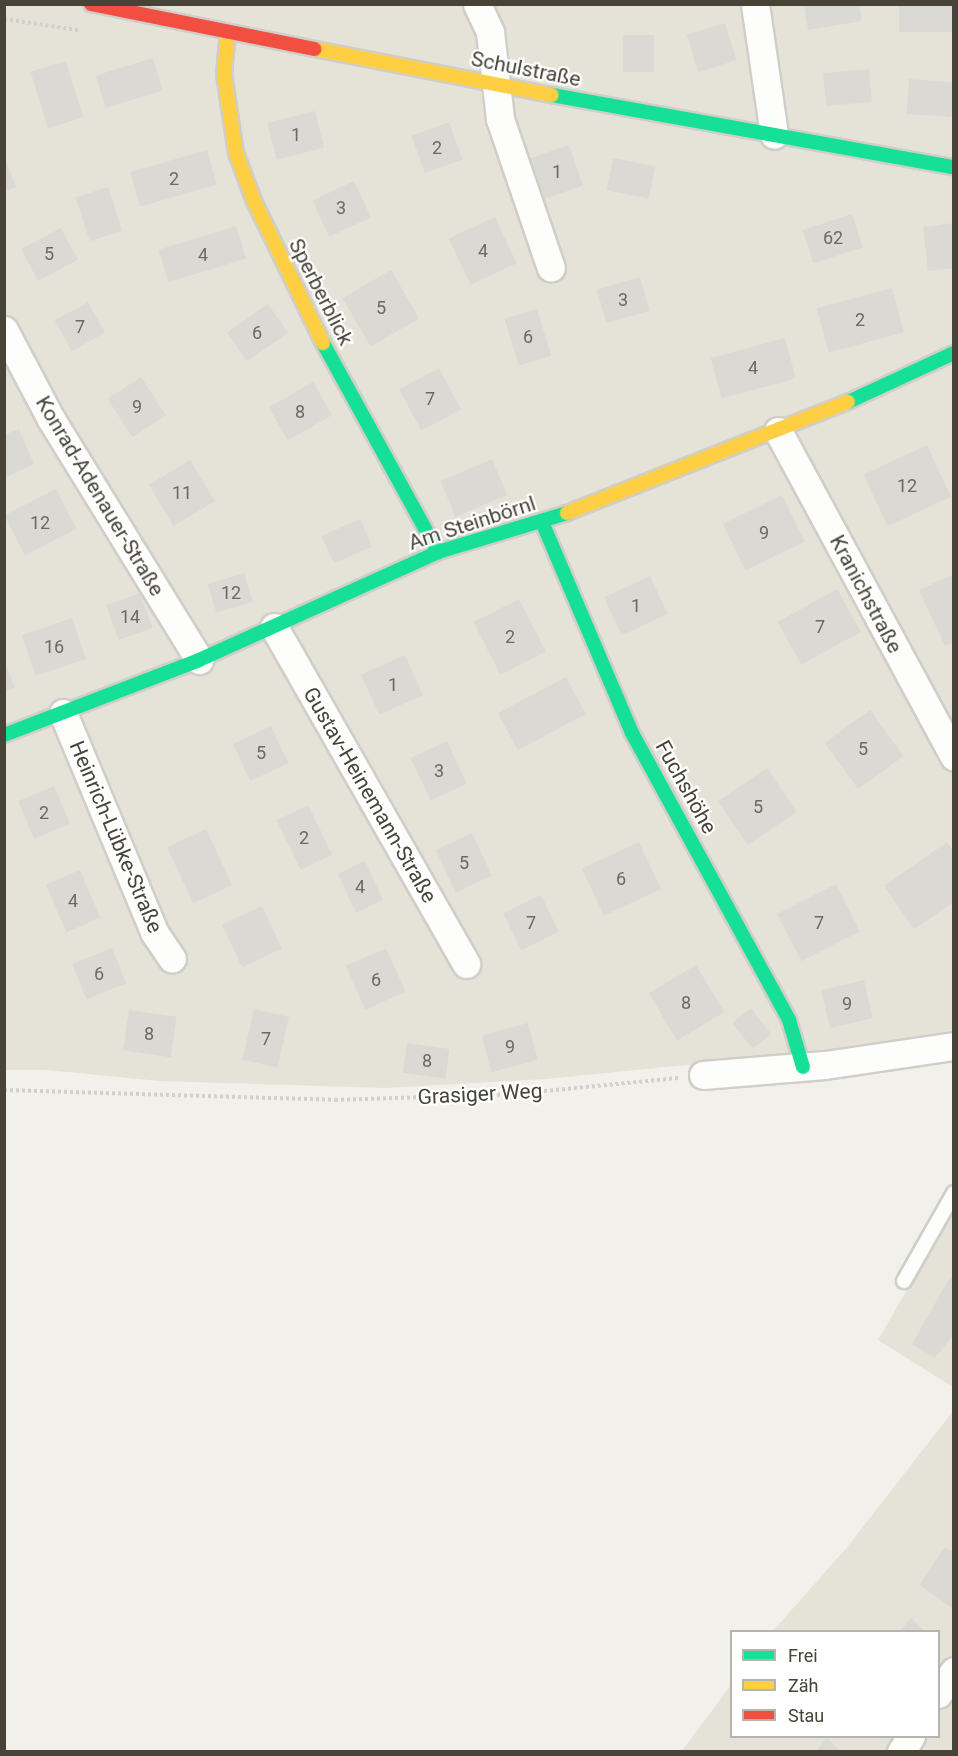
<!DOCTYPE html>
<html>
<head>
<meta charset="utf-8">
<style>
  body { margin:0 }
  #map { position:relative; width:958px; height:1756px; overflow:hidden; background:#f1f0eb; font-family:Roboto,sans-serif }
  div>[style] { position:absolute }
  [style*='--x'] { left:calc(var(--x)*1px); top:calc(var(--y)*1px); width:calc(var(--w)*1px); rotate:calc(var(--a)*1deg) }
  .residential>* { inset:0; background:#e5e3d8 }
  .building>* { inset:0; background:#dbd9d3; transform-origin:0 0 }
  .path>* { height:4px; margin-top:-2px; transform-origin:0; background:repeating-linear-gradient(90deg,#d1d0ca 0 3px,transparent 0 6px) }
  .roads { filter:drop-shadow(2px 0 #cfcec8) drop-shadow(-2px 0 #cfcec8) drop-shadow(0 2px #cfcec8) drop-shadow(0 -2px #cfcec8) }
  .lane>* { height:14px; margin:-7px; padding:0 7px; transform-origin:7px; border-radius:7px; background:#fdfdfc }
  .street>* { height:27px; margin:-13.5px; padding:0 13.5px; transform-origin:13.5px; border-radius:13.5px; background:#fdfdfc }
  .fast>* { height:14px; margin:-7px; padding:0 7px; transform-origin:7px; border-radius:7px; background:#16e098 }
  .slow>* { height:14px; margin:-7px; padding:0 7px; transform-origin:7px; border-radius:7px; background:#ffcf43 }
  .jam>* { height:14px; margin:-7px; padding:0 7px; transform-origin:7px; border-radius:7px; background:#f24e42 }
  span { translate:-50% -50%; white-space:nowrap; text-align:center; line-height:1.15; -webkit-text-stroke:4.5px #fff; paint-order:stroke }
  .number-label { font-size:18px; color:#6d695f }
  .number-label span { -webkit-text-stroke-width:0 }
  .street-label { font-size:21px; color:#474337 }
  .frame { position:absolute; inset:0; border:6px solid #474337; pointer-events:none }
  .legend { position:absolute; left:730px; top:1630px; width:210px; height:108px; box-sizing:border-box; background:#fff; border:2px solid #b5b4af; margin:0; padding:8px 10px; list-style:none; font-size:18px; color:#474337 }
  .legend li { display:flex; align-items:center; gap:12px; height:30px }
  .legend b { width:30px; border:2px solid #b5b4af }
</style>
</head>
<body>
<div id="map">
  <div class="residential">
    <div style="clip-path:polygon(4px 5px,953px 5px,953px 1035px,916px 1042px,546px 1079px,385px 1088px,159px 1081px,47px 1070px,5px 1070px)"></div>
    <div style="clip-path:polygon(953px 1210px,953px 1387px,878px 1340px)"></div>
    <div style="clip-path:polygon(953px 1411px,953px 1751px,681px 1752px,731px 1685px,732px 1736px,938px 1736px,938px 1632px,773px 1631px,848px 1546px)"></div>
  </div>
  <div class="building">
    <div style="clip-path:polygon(804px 4px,859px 4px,862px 21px,808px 30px)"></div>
    <div style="left:899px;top:4px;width:55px;height:28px"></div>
    <div style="left:725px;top:23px;width:39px;height:40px;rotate:73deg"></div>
    <div style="left:623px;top:35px;width:31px;height:37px"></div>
    <div style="left:153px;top:58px;width:34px;height:60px;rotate:73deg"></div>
    <div style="left:66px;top:61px;width:59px;height:37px;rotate:73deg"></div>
    <div style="left:869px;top:69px;width:33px;height:46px;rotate:85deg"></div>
    <div style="left:909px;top:79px;width:45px;height:35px;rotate:4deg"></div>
    <div style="left:315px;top:111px;width:38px;height:49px;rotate:76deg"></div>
    <div style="left:449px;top:122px;width:40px;height:40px;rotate:70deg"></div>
    <div style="left:569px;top:145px;width:43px;height:41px;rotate:71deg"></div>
    <div style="left:207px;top:150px;width:36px;height:80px;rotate:74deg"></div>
    <div style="clip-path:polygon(4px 156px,16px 187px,4px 192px)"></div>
    <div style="left:613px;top:158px;width:43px;height:33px;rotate:11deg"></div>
    <div style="left:354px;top:181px;width:40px;height:46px;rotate:65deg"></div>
    <div style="left:108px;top:187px;width:46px;height:34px;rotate:72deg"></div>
    <div style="left:852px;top:214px;width:35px;height:52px;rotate:72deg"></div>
    <div style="left:495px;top:217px;width:51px;height:51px;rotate:65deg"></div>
    <div style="clip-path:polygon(954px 223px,954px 268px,928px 271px,923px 227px)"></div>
    <div style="left:236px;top:226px;width:34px;height:81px;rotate:73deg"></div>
    <div style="left:61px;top:228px;width:36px;height:45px;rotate:62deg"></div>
    <div style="left:391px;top:270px;width:56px;height:56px;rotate:60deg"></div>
    <div style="left:640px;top:277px;width:35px;height:45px;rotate:74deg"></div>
    <div style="left:892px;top:288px;width:46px;height:78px;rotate:75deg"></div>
    <div style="left:88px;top:302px;width:35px;height:38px;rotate:61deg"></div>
    <div style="left:268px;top:304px;width:35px;height:50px;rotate:55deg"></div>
    <div style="left:537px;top:309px;width:49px;height:34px;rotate:73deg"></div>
    <div style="left:785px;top:338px;width:42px;height:77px;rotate:75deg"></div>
    <div style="left:439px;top:368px;width:47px;height:45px;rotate:62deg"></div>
    <div style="left:141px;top:377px;width:46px;height:40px;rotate:57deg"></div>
    <div style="left:313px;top:382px;width:38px;height:51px;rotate:60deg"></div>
    <div style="clip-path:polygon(19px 429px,34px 464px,4px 478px,4px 435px)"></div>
    <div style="left:927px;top:445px;width:57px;height:70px;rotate:65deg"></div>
    <div style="left:492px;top:459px;width:39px;height:56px;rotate:67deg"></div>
    <div style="left:190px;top:460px;width:48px;height:48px;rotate:59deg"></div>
    <div style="left:56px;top:489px;width:45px;height:58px;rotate:63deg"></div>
    <div style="left:782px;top:495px;width:52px;height:66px;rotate:64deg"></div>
    <div style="left:360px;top:519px;width:30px;height:42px;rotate:66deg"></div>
    <div style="left:244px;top:573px;width:30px;height:38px;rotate:73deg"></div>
    <div style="clip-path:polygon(954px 574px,954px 642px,945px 646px,919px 590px)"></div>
    <div style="left:650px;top:576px;width:42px;height:51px;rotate:65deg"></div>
    <div style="left:837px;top:589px;width:49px;height:68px;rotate:61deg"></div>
    <div style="left:140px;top:593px;width:37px;height:36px;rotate:70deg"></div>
    <div style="left:519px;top:599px;width:59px;height:51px;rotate:63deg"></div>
    <div style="left:72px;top:618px;width:43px;height:53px;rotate:71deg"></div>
    <div style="left:405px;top:655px;width:44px;height:48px;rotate:66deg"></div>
    <div style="clip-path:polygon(4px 659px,15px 688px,4px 692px)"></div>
    <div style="left:566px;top:677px;width:42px;height:77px;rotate:62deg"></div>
    <div style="left:870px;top:710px;width:57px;height:56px;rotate:54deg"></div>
    <div style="left:271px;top:726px;width:41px;height:42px;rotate:65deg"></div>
    <div style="left:447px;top:741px;width:47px;height:40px;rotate:65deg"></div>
    <div style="left:767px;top:768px;width:53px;height:59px;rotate:56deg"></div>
    <div style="left:54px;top:786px;width:41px;height:39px;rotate:67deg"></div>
    <div style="left:308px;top:805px;width:55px;height:35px;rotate:64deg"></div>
    <div style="left:206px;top:829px;width:62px;height:43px;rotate:65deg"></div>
    <div style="left:472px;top:833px;width:47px;height:40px;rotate:65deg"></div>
    <div style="left:639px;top:842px;width:52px;height:63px;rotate:65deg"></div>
    <div style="clip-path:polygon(947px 842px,954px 851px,954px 902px,914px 929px,884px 886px)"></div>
    <div style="left:365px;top:861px;width:43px;height:30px;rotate:65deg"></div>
    <div style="left:80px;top:870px;width:52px;height:37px;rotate:67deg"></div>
    <div style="left:836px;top:884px;width:53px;height:66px;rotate:63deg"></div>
    <div style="left:541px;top:895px;width:41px;height:42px;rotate:64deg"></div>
    <div style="left:262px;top:906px;width:47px;height:44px;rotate:65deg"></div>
    <div style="left:112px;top:948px;width:38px;height:43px;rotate:68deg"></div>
    <div style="left:386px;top:948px;width:48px;height:44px;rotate:66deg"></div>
    <div style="left:696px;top:965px;width:55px;height:55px;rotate:59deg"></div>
    <div style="left:864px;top:980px;width:39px;height:44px;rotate:77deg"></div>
    <div style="left:751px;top:1008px;width:33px;height:24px;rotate:52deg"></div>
    <div style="left:254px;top:1009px;width:36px;height:52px;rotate:13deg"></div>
    <div style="left:129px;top:1010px;width:48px;height:41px;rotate:8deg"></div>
    <div style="left:528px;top:1023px;width:38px;height:48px;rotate:75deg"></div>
    <div style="left:407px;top:1043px;width:43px;height:30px;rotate:8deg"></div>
    <div style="clip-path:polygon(950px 1277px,954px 1279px,954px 1334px,935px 1358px,912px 1344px)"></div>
    <div style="clip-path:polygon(945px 1547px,954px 1552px,954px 1609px,919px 1585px)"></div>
    <div style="clip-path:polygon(911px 1618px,925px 1632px,899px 1632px)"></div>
    <div style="clip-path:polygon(827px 1738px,841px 1752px,815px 1752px)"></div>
  </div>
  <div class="path">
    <div style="--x:4;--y:19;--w:75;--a:8.5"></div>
    <div style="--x:4;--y:1090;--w:331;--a:1.7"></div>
    <div style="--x:335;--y:1100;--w:179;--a:-1.9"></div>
    <div style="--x:514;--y:1094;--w:165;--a:-5.6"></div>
  </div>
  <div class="roads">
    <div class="lane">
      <div style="--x:904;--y:1281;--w:101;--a:-60.4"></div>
    </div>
    <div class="street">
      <div style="--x:477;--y:4;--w:31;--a:65"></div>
      <div style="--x:490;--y:32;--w:88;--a:83.4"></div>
      <div style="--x:500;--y:119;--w:157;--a:71.1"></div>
      <div style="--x:755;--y:4;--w:132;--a:81.7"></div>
      <div style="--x:4;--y:330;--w:101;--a:62.2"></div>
      <div style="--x:51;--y:419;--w:283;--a:58.4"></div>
      <div style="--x:778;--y:431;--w:370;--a:61.6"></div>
      <div style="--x:274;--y:627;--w:388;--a:60.3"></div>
      <div style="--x:63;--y:713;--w:237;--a:67.4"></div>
      <div style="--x:154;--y:932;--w:32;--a:56"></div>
      <div style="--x:703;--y:1075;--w:122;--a:-4.7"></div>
      <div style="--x:825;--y:1065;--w:130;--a:-8.4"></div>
      <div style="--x:938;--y:1694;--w:28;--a:-55"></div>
      <div style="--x:901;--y:1752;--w:19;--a:-58"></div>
    </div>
    <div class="fast">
      <div style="--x:552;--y:95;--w:408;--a:10.2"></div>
      <div style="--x:323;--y:343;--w:239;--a:61.2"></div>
      <div style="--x:848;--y:402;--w:117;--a:-24.8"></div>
      <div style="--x:542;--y:522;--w:229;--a:66.9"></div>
      <div style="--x:632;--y:733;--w:327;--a:61.3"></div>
      <div style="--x:789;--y:1020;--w:49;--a:73.4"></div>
      <div style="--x:4;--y:735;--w:209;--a:-21"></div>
      <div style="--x:199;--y:660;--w:262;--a:-24.3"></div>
      <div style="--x:438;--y:552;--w:135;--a:-16.8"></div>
    </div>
    <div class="slow">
      <div style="--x:228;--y:32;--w:42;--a:95.4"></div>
      <div style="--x:224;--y:74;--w:80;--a:81.4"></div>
      <div style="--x:236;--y:153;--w:51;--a:69.4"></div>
      <div style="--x:254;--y:201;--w:158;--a:64.1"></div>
      <div style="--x:315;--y:49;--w:241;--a:11"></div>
      <div style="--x:567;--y:513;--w:302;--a:-21.6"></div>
    </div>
    <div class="jam">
      <div style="--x:91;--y:4;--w:228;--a:11.4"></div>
    </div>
  </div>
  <div class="number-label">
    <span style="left:296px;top:135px">1</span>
    <span style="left:437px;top:148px">2</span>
    <span style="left:557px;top:172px">1</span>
    <span style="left:174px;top:179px">2</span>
    <span style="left:341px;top:208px">3</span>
    <span style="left:833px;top:238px">62</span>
    <span style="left:483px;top:251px">4</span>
    <span style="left:49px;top:254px">5</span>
    <span style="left:203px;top:255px">4</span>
    <span style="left:623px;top:300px">3</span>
    <span style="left:381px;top:308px">5</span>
    <span style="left:860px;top:320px">2</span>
    <span style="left:80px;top:327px">7</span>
    <span style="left:257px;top:333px">6</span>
    <span style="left:528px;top:337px">6</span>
    <span style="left:753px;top:368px">4</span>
    <span style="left:430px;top:399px">7</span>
    <span style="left:137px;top:407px">9</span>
    <span style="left:300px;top:412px">8</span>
    <span style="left:907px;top:486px">12</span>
    <span style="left:182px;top:493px">11</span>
    <span style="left:40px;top:523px">12</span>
    <span style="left:764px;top:533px">9</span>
    <span style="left:231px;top:593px">12</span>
    <span style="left:636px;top:606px">1</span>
    <span style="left:130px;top:617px">14</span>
    <span style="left:820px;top:627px">7</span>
    <span style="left:510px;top:637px">2</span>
    <span style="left:54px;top:647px">16</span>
    <span style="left:393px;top:685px">1</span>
    <span style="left:863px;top:749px">5</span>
    <span style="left:261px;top:753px">5</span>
    <span style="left:439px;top:771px">3</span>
    <span style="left:758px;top:807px">5</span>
    <span style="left:44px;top:813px">2</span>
    <span style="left:304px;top:838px">2</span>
    <span style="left:464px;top:863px">5</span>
    <span style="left:621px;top:879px">6</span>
    <span style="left:360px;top:887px">4</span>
    <span style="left:73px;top:901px">4</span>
    <span style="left:531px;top:923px">7</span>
    <span style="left:819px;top:923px">7</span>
    <span style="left:99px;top:974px">6</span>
    <span style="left:376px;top:980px">6</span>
    <span style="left:686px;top:1003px">8</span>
    <span style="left:847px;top:1004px">9</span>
    <span style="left:149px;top:1034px">8</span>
    <span style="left:266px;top:1039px">7</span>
    <span style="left:510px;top:1047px">9</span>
    <span style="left:427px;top:1061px">8</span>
  </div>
  <div class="street-label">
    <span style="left:526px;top:69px;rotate:11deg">Schulstraße</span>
    <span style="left:321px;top:292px;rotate:63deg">Sperberblick</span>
    <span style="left:100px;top:496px;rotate:59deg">Konrad-Adenauer-Straße</span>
    <span style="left:472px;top:523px;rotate:-18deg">Am Steinbörnl</span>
    <span style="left:866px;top:594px;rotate:62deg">Kranichstraße</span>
    <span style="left:686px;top:787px;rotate:61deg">Fuchshöhe</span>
    <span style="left:370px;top:795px;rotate:60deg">Gustav-Heinemann-Straße</span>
    <span style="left:116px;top:837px;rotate:67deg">Heinrich-Lübke-Straße</span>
    <span style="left:480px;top:1094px;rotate:-3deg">Grasiger Weg</span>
  </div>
  <div class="frame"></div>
  <ul class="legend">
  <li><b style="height:8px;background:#16e098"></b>Frei</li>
  <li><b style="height:8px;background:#ffcf43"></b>Zäh</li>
  <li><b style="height:8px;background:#f24e42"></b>Stau</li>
  </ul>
</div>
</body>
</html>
